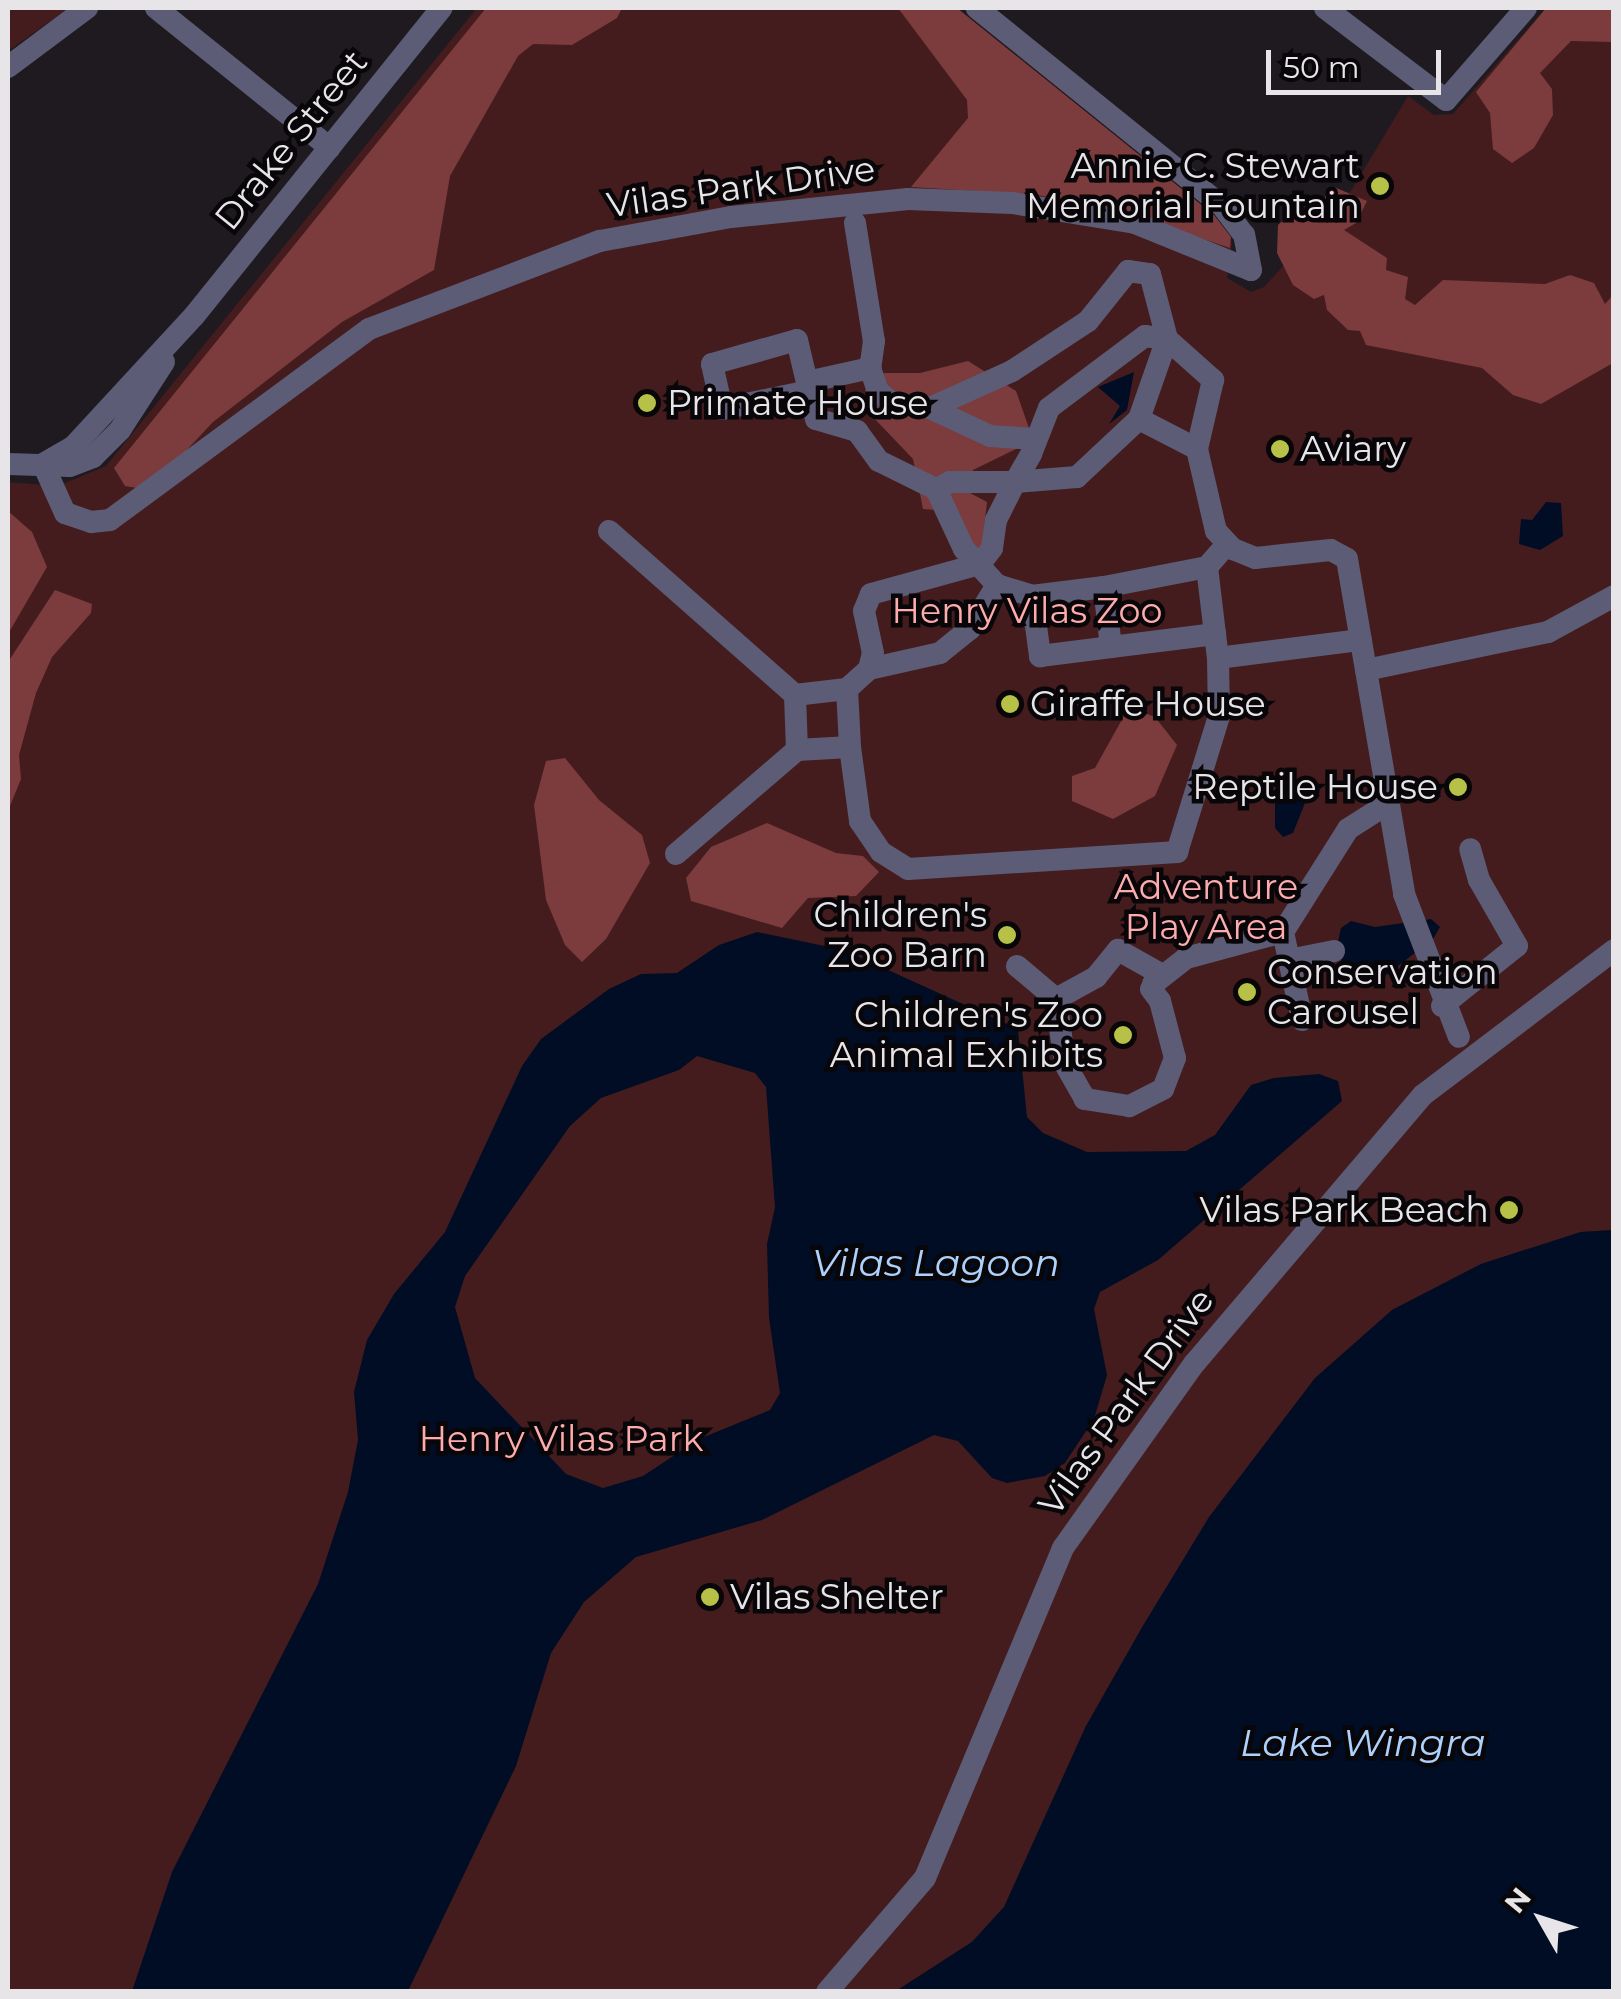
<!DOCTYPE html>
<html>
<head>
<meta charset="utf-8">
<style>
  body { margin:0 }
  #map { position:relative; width:1621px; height:1999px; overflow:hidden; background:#1f1a20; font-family:Montserrat,sans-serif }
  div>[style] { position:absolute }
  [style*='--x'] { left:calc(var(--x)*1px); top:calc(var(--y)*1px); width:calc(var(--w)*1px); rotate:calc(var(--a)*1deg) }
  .green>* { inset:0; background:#441c1e }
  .forest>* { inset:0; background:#7c3b3d }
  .water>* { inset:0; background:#000d24 }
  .minor>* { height:22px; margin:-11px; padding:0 11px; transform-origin:11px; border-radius:11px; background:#5c5c76 }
  .dots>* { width:28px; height:28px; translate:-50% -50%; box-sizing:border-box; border:5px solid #080608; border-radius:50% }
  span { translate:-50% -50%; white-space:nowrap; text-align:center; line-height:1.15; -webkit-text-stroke:9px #080608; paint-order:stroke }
  .street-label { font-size:35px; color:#e8e5e9 }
  .poi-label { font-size:35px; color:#e8e5e9 }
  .right { translate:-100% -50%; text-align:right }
  .left { translate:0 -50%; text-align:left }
  .park-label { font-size:35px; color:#fdabac }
  .water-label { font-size:38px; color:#add1fd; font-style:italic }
  .frame { position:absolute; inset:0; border:10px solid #e8e5e9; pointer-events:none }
  .north { position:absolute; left:1491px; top:1869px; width:100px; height:100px; -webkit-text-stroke:8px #080608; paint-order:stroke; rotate:309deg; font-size:28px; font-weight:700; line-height:40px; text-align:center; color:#e8e5e9 }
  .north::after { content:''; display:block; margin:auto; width:35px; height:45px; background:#e8e5e9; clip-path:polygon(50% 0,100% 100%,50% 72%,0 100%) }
  .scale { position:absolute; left:1266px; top:50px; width:175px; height:45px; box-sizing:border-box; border:5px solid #e8e5e9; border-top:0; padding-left:12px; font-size:30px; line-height:35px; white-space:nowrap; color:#e8e5e9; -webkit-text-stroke:8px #080608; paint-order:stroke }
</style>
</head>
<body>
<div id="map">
  <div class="green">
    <div style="clip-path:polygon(8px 8px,69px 8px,8px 51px)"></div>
    <div style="clip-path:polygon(477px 8px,957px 8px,1214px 215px,1232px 243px,1227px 278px,1251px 292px,1264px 287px,1351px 191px,1408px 96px,1434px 115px,1453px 114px,1546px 8px,1613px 8px,1613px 1230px,1581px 1232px,1481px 1264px,1392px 1310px,1144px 1624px,1086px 1726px,1004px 1907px,972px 1942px,896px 1991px,8px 1991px,8px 482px,58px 486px,106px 466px)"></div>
  </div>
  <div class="forest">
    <div style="clip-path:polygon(486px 8px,622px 8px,617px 18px,572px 45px,533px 44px,518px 56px,450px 176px,434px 270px,342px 322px,213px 422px,183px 454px,137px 488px,125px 486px,114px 468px)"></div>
    <div style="clip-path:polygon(898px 8px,957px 8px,1214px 215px,1231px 237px,1230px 248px,1114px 209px,1037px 195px,911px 187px,968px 118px,967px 100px)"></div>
    <div style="clip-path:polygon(1546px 8px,1613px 8px,1613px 42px,1571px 41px,1540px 73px,1552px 89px,1553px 115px,1534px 148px,1512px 163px,1493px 149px,1490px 113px,1476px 92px)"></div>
    <div style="clip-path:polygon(1334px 187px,1367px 201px,1356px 223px,1344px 230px,1387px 258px,1386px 270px,1408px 277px,1405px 299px,1415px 305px,1443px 280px,1545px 284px,1570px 275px,1594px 283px,1605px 304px,1613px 295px,1613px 363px,1541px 404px,1513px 395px,1482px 368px,1366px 345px,1360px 331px,1348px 330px,1327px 310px,1324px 295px,1314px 299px,1293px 285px,1277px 253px,1278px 225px,1290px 214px,1308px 216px)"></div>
    <div style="clip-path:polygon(968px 361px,1016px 391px,1029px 428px,1018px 448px,973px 470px,970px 493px,987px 502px,981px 556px,936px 510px,923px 509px,913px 459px,872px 416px,865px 390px,884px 373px,920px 373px)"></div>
    <div style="clip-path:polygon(8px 511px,32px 532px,47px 567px,8px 634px)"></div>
    <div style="clip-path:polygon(55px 590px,92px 604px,91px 613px,52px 657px,36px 693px,19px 755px,21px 779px,8px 811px,8px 662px)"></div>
    <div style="clip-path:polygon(1129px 707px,1155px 717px,1177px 745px,1155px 796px,1113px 819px,1072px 801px,1072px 776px,1095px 768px)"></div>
    <div style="clip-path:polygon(565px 758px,599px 800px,642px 835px,650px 863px,606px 939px,582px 962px,565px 945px,546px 900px,534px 805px,546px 761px)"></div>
    <div style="clip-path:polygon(767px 823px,836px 853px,863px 856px,879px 872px,856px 896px,808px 898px,782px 928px,691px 901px,686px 878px,711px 847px)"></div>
  </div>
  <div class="water">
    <div style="clip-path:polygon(1134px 372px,1127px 410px,1109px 424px,1120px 406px,1098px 387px)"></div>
    <div style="clip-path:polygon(1546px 502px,1561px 503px,1563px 536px,1540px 550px,1519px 544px,1521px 519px,1532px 520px)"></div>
    <div style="clip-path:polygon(1287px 779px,1301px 779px,1309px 793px,1293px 833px,1283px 837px,1275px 828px,1275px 793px)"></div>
    <div style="clip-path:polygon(1431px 919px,1440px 927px,1433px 939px,1372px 986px,1346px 968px,1336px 951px,1341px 928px,1351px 921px,1375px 927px)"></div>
    <div style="clip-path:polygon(evenodd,757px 932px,844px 950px,1018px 1029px,1027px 1117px,1043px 1133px,1087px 1152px,1186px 1151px,1215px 1135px,1251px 1085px,1274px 1078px,1319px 1074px,1338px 1081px,1342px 1101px,1158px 1260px,1100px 1292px,1094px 1309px,1107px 1375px,1094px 1419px,1065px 1463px,1045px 1476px,1007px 1483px,992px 1478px,958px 1441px,934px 1435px,762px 1520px,636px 1557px,584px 1602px,551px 1653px,516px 1766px,408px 1991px,132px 1991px,172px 1872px,318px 1584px,348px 1492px,358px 1440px,354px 1392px,367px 1340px,394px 1294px,445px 1232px,522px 1066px,541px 1039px,609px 989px,641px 974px,677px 973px,719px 945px,757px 932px,697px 1056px,755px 1073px,766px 1087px,775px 1207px,767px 1244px,769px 1318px,780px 1393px,770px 1410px,699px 1439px,643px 1476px,603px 1488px,566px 1474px,475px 1378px,455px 1307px,465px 1276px,570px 1126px,601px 1098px,679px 1070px,697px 1056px)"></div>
    <div style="clip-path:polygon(1613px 1230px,1613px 1991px,896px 1991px,972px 1942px,1004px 1907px,1086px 1726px,1144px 1624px,1209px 1517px,1315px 1378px,1392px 1310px,1481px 1264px,1581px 1232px)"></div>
  </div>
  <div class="minor">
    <div style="--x:156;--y:8;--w:223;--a:38.8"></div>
    <div style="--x:1325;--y:8;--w:152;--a:37.2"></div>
    <div style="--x:1446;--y:100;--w:122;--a:-49"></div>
    <div style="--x:8;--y:67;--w:99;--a:-36.8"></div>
    <div style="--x:855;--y:223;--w:120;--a:80.9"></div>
    <div style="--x:874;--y:341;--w:27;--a:98"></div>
    <div style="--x:797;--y:340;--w:52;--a:76.8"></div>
    <div style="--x:809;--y:391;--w:89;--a:168.3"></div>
    <div style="--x:722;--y:409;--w:46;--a:-102.5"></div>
    <div style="--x:712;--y:364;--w:88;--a:-15.8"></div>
    <div style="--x:807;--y:382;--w:65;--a:-12.5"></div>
    <div style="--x:870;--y:368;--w:24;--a:71"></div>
    <div style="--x:878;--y:391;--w:18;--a:41"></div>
    <div style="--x:892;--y:403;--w:38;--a:7"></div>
    <div style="--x:930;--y:408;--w:66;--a:25"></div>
    <div style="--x:990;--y:436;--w:45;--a:3.8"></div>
    <div style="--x:809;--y:391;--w:29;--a:76"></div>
    <div style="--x:816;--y:419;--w:43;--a:16.3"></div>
    <div style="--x:857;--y:431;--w:37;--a:54"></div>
    <div style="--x:879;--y:461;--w:64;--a:26.2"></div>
    <div style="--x:936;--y:489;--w:66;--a:65"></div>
    <div style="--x:964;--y:549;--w:49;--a:47.5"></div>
    <div style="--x:997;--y:585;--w:37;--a:17"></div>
    <div style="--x:930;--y:408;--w:90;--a:-24.3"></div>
    <div style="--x:1012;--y:371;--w:91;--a:-33.3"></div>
    <div style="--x:1088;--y:321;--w:64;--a:-51.3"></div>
    <div style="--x:1128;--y:271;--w:22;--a:8"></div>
    <div style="--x:1150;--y:274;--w:67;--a:75.3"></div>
    <div style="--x:1167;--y:339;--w:62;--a:41.7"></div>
    <div style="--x:1213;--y:380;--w:71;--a:103.1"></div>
    <div style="--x:1197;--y:449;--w:84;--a:77"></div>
    <div style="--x:1216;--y:531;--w:25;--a:47"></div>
    <div style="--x:1233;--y:549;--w:24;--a:22"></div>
    <div style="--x:1255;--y:558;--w:76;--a:-6"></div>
    <div style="--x:1331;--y:550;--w:18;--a:29"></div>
    <div style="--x:1347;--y:559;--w:340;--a:80.3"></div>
    <div style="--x:1404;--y:894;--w:153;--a:69"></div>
    <div style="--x:1139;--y:419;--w:65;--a:27.3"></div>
    <div style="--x:8;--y:464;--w:62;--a:1.8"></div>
    <div style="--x:70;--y:466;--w:25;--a:-21"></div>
    <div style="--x:93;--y:457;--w:38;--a:-45"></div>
    <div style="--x:120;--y:430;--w:81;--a:-57.1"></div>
    <div style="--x:43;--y:464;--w:54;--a:65.8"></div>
    <div style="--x:65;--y:513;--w:28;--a:19"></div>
    <div style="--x:91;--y:522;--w:19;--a:-6"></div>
    <div style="--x:110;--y:520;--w:322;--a:-36.4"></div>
    <div style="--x:369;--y:329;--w:247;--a:-20.9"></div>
    <div style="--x:600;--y:241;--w:133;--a:-10.4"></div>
    <div style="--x:731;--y:217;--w:178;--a:-5.8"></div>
    <div style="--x:908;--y:199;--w:104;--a:2.2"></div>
    <div style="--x:1012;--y:203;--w:125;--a:9.2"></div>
    <div style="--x:1135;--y:223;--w:125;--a:22.1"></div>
    <div style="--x:1251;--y:270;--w:36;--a:-101"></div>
    <div style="--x:1244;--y:235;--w:38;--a:-127"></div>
    <div style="--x:1221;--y:205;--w:314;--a:-141.1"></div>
    <div style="--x:43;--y:464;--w:34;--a:-30"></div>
    <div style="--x:73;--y:447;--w:178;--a:-47.3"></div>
    <div style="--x:194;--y:316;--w:395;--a:-51.2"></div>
    <div style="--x:609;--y:531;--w:248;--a:41.4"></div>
    <div style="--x:1207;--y:567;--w:67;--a:83.2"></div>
    <div style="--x:1104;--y:587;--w:105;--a:-11"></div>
    <div style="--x:1207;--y:567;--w:30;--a:-49"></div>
    <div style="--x:1111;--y:647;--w:60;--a:-96.7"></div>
    <div style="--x:1104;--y:587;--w:73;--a:172.9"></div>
    <div style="--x:1032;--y:596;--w:61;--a:82.4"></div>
    <div style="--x:1040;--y:656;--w:72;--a:-7.2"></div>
    <div style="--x:1111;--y:647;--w:105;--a:-7.1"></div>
    <div style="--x:1215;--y:634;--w:24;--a:83"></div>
    <div style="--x:1218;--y:658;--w:144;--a:-7.2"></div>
    <div style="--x:869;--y:669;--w:73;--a:-12.7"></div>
    <div style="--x:940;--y:653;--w:38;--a:-39"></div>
    <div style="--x:970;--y:629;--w:52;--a:-58.5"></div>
    <div style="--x:1366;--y:670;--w:186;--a:-11.8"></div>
    <div style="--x:1548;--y:632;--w:75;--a:-28.6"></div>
    <div style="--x:847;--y:689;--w:58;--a:87"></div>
    <div style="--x:850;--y:747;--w:53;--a:176.8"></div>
    <div style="--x:797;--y:750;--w:55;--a:-92.1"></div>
    <div style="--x:795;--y:695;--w:52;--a:-6.6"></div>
    <div style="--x:847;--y:689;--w:30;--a:-42"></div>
    <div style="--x:869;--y:669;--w:16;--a:-76"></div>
    <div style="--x:873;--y:653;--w:43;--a:-102.1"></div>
    <div style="--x:864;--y:611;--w:18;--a:-68"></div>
    <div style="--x:871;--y:594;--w:113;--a:-15.4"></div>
    <div style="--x:980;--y:564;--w:20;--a:-53"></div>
    <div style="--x:992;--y:548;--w:28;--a:-82"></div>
    <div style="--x:996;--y:520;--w:42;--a:-63.4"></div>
    <div style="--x:1015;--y:482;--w:32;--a:-60"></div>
    <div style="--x:1031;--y:454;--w:49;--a:-68.6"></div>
    <div style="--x:1049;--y:408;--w:120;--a:-36.9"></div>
    <div style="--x:1145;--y:336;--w:22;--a:8"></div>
    <div style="--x:1167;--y:339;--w:85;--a:109.3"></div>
    <div style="--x:1139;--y:419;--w:85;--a:136.9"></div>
    <div style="--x:1077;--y:477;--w:62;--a:175.4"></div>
    <div style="--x:1015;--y:482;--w:65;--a:180"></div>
    <div style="--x:950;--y:482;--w:16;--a:153"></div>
    <div style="--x:850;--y:747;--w:75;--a:82.3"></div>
    <div style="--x:860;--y:821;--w:37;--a:56"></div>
    <div style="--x:881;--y:852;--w:32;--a:32"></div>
    <div style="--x:908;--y:869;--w:270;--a:-3.6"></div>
    <div style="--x:1177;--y:852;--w:142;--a:-72.8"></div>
    <div style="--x:1219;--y:716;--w:58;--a:-91"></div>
    <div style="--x:676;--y:854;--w:160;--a:-40.7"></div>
    <div style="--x:1283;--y:932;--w:90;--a:77.8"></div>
    <div style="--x:1289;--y:960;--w:46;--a:-11.3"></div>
    <div style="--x:1017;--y:966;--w:51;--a:40.2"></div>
    <div style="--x:1153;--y:984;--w:42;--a:-38.2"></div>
    <div style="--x:1186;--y:958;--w:100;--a:-15"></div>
    <div style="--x:1283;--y:932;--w:122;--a:-57.7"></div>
    <div style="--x:1348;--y:829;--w:49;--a:-32.4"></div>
    <div style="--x:1151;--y:989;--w:15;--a:53"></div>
    <div style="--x:1160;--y:1001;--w:59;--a:75.3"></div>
    <div style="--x:1175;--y:1058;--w:33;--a:111"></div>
    <div style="--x:1163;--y:1089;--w:38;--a:153"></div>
    <div style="--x:1129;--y:1106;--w:45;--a:-171"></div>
    <div style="--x:1085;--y:1099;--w:40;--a:-119.7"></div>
    <div style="--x:1065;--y:1064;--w:66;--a:-97.9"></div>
    <div style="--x:1056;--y:999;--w:46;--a:-28.8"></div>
    <div style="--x:1096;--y:977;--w:35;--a:-51"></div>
    <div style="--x:1118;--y:950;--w:47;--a:29.3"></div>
    <div style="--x:1442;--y:1006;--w:96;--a:-38.7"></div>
    <div style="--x:1517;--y:946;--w:76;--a:-119.9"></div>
    <div style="--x:1479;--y:880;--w:32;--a:-106"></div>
    <div style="--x:827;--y:1992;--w:150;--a:-49.3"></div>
    <div style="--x:925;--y:1878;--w:358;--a:-67.3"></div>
    <div style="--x:1063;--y:1548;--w:226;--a:-54.6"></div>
    <div style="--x:1194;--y:1364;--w:353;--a:-49.6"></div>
    <div style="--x:1423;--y:1095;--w:240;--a:-37.2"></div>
  </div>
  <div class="dots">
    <div style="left:1380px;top:186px;background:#b8c147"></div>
    <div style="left:647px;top:403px;background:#b8c147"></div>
    <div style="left:1280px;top:449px;background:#b8c147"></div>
    <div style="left:1010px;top:704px;background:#b8c147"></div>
    <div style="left:1458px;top:787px;background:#b8c147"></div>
    <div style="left:1007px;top:935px;background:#b8c147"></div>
    <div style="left:1247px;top:992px;background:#b8c147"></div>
    <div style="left:1123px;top:1035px;background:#b8c147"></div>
    <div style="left:1509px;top:1210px;background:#b8c147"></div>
    <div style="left:710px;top:1597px;background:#b8c147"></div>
  </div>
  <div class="street-label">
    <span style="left:291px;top:140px;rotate:-51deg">Drake Street</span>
    <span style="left:741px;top:187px;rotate:-8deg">Vilas Park Drive</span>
    <span style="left:1126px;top:1402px;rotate:-54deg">Vilas Park Drive</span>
  </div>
  <div class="poi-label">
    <span class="right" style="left:1360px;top:186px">Annie C. Stewart<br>Memorial Fountain</span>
    <span class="left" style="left:667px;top:403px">Primate House</span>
    <span class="left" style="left:1300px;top:449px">Aviary</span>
    <span class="left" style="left:1030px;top:704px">Giraffe House</span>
    <span class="right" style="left:1438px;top:787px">Reptile House</span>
    <span class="right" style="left:987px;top:935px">Children's<br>Zoo Barn</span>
    <span class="left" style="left:1267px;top:992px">Conservation<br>Carousel</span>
    <span class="right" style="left:1103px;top:1035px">Children's Zoo<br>Animal Exhibits</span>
    <span class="right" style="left:1489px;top:1210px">Vilas Park Beach</span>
    <span class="left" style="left:730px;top:1597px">Vilas Shelter</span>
  </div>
  <div class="park-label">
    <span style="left:1027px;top:611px">Henry Vilas Zoo</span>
    <span style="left:1206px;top:907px">Adventure<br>Play Area</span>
    <span style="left:561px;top:1439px">Henry Vilas Park</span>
  </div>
  <div class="water-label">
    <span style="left:936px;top:1263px">Vilas Lagoon</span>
    <span style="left:1363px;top:1743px">Lake Wingra</span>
  </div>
  <div class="frame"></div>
  <div class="north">N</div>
  <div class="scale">50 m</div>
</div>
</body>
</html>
